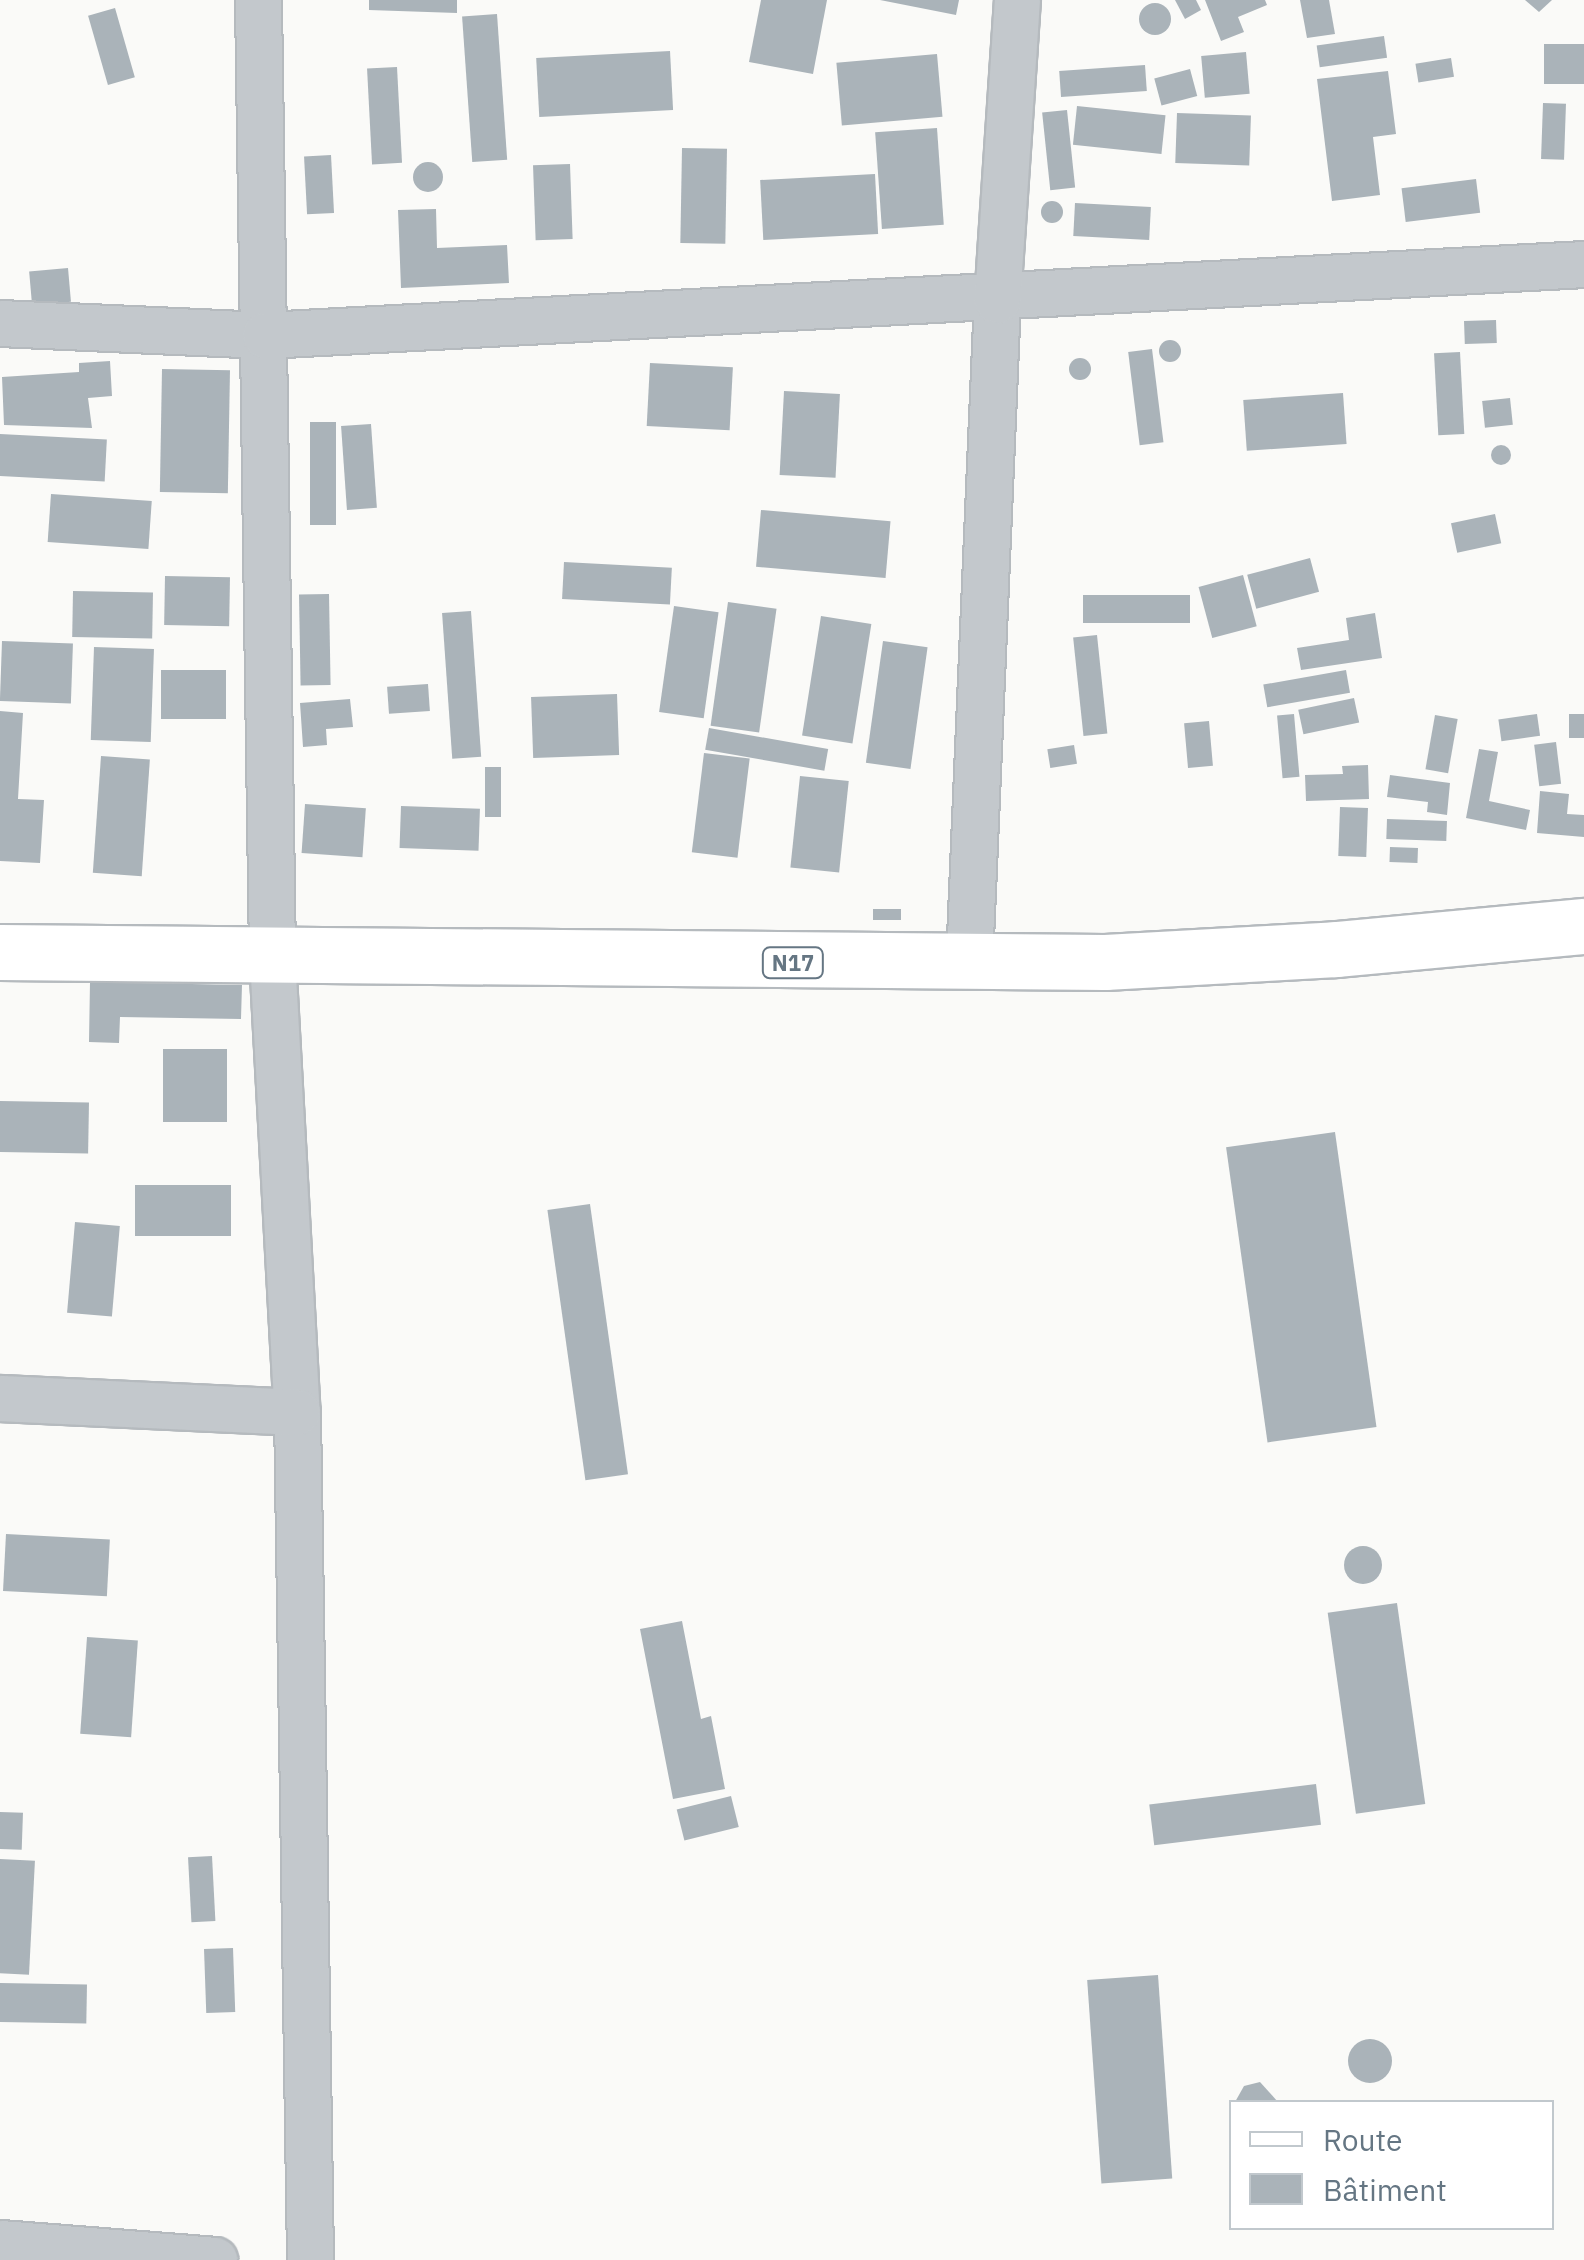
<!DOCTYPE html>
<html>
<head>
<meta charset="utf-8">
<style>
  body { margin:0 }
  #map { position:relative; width:1584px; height:2260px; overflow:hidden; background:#fafaf8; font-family:"IBM Plex Sans",sans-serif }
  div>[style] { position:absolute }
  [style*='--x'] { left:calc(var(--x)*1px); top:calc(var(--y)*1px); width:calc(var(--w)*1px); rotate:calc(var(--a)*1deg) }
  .building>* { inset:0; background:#aab3b9; transform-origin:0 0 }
  .round { border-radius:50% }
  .roads { filter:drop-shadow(2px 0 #b5babe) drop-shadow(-2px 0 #b5babe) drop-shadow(0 2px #b5babe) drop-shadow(0 -2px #b5babe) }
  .minor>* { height:45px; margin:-22.5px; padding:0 22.5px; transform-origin:22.5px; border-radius:22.5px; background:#c3c8cc }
  .primary>* { height:55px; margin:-27.5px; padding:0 27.5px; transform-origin:27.5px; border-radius:27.5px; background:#fff }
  span { translate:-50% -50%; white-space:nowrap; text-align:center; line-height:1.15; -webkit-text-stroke:10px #fff; paint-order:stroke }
  .shield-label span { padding:2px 8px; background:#fff; border:2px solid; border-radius:8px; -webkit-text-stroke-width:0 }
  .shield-label { font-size:22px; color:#657683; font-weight:700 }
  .legend { position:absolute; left:1229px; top:2100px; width:325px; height:130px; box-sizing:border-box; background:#fff; border:2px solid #c1c8cd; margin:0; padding:12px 18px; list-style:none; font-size:30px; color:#657683 }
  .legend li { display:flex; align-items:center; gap:20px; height:50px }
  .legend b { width:50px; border:2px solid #c1c8cd }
</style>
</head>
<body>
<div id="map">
  <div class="building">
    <div style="clip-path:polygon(369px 0,457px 0,457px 13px,369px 10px)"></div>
    <div style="clip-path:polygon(761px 0,827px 0,813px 74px,749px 62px)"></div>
    <div style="clip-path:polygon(880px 0,959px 0,956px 15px)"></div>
    <div style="clip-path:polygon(1175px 0,1196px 0,1201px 10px,1185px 19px)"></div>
    <div style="clip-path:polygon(1205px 0,1265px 0,1267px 5px,1238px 17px,1244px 32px,1221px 41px)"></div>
    <div style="clip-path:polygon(1300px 0,1329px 0,1335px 34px,1307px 38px)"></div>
    <div style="clip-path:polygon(1525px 0,1552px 0,1539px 12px)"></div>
    <div class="round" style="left:1139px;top:3px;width:32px;height:32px"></div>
    <div style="left:115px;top:8px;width:72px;height:28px;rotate:74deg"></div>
    <div style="left:497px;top:14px;width:146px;height:35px;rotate:86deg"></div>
    <div style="left:1384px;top:36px;width:22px;height:68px;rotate:82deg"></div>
    <div style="left:1544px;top:44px;width:40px;height:40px"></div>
    <div style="left:670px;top:51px;width:59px;height:134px;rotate:87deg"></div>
    <div style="left:1246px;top:52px;width:42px;height:45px;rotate:85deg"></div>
    <div style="left:937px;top:54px;width:63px;height:101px;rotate:85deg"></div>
    <div style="left:1451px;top:58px;width:19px;height:36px;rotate:81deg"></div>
    <div style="left:1145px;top:65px;width:26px;height:86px;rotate:86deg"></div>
    <div style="left:397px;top:67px;width:96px;height:30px;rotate:87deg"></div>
    <div style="left:1190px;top:69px;width:28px;height:37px;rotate:75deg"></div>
    <div style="clip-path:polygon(1388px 71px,1396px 134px,1373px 137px,1380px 195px,1332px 201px,1317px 79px)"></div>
    <div style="left:1543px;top:103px;width:23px;height:56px;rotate:2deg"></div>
    <div style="left:1077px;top:106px;width:89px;height:39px;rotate:6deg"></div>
    <div style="left:1067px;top:110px;width:78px;height:25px;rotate:84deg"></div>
    <div style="left:1177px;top:113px;width:74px;height:50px;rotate:2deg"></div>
    <div style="left:937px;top:128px;width:97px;height:62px;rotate:86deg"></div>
    <div style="left:682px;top:148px;width:45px;height:95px;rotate:1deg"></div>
    <div style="left:331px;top:155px;width:58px;height:27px;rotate:87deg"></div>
    <div class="round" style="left:413px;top:162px;width:30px;height:30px"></div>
    <div style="left:570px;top:164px;width:75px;height:37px;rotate:88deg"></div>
    <div style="left:875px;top:174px;width:60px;height:115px;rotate:87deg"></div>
    <div style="left:1476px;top:179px;width:34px;height:75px;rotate:83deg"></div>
    <div class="round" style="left:1041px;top:201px;width:22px;height:22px"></div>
    <div style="left:1075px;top:203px;width:76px;height:33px;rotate:3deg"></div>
    <div style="clip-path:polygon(436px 209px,437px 248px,507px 245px,509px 283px,401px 288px,398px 210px)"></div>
    <div style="left:68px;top:268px;width:34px;height:39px;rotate:85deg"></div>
    <div style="left:1496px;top:320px;width:23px;height:32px;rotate:88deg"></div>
    <div class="round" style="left:1159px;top:340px;width:22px;height:22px"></div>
    <div style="left:1152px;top:349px;width:94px;height:24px;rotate:83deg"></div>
    <div style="left:1460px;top:352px;width:82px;height:26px;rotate:87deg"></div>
    <div class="round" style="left:1069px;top:358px;width:22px;height:22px"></div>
    <div style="clip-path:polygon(110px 361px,112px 396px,88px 398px,92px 428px,4px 425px,2px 377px,79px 372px,79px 363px)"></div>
    <div style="left:650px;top:363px;width:83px;height:63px;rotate:3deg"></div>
    <div style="left:162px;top:369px;width:68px;height:123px;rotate:1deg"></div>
    <div style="left:784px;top:391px;width:56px;height:84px;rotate:3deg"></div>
    <div style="left:1343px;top:393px;width:51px;height:100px;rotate:86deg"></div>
    <div style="left:1510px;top:398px;width:27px;height:28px;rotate:84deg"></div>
    <div style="left:310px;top:422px;width:26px;height:103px"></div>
    <div style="left:371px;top:424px;width:84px;height:30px;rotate:86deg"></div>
    <div style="left:0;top:434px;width:107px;height:42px;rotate:3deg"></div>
    <div class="round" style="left:1491px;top:445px;width:20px;height:20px"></div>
    <div style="left:51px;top:494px;width:101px;height:48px;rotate:4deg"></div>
    <div style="left:761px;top:510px;width:130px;height:57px;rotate:5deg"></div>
    <div style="left:1495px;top:514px;width:30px;height:45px;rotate:78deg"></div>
    <div style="left:1310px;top:558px;width:35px;height:65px;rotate:75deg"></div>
    <div style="left:564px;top:562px;width:108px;height:37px;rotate:3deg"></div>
    <div style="left:1243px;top:575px;width:53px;height:46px;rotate:75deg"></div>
    <div style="left:165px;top:576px;width:65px;height:49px;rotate:1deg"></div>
    <div style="left:73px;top:591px;width:80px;height:46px;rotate:1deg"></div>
    <div style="left:329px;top:594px;width:91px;height:30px;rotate:89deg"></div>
    <div style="left:1083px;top:595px;width:107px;height:28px"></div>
    <div style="left:728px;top:602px;width:49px;height:125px;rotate:8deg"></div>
    <div style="left:674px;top:606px;width:45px;height:107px;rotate:8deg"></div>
    <div style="left:471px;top:611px;width:146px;height:29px;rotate:86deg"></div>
    <div style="clip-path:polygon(1375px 613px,1382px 658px,1301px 670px,1297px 648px,1349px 640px,1346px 618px)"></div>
    <div style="left:821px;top:616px;width:51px;height:121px;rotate:9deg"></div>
    <div style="left:1097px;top:635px;width:99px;height:24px;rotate:84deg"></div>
    <div style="left:2px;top:641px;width:71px;height:60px;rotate:2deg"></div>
    <div style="left:883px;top:641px;width:45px;height:123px;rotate:8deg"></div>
    <div style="left:94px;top:647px;width:60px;height:93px;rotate:2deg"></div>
    <div style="left:161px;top:670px;width:65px;height:49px"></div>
    <div style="left:1346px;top:670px;width:23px;height:84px;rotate:80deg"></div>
    <div style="left:428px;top:684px;width:27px;height:41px;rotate:86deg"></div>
    <div style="left:617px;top:694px;width:61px;height:86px;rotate:88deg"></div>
    <div style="left:1354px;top:698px;width:25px;height:57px;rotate:78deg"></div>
    <div style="clip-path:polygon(350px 699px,353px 727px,326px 729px,327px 745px,303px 747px,300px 703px)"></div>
    <div style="clip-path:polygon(0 711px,23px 713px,18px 799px,44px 800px,40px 863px,0 861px)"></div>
    <div style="left:1294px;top:714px;width:63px;height:17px;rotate:85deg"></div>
    <div style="left:1537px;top:714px;width:22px;height:39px;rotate:82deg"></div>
    <div style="left:1569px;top:714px;width:15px;height:24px"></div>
    <div style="left:1435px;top:715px;width:23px;height:55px;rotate:10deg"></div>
    <div style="left:1209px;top:721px;width:45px;height:25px;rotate:85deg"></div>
    <div style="left:709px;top:728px;width:121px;height:22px;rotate:10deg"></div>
    <div style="left:1556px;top:742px;width:42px;height:22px;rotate:83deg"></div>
    <div style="left:1074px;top:745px;width:19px;height:27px;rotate:81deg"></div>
    <div style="clip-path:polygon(1479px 749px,1498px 752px,1489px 801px,1530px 810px,1526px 830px,1466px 818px)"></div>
    <div style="left:704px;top:753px;width:46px;height:100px;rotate:7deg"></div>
    <div style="left:101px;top:756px;width:49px;height:117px;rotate:4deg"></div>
    <div style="clip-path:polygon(1368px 765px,1369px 799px,1306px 801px,1305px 775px,1343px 774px,1342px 766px)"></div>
    <div style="left:485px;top:767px;width:16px;height:50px"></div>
    <div style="clip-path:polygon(1390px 775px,1450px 783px,1447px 815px,1427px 812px,1428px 802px,1387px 797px)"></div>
    <div style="left:800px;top:776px;width:49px;height:92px;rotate:6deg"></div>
    <div style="clip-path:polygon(1540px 791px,1569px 794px,1567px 814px,1584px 815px,1584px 837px,1537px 833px)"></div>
    <div style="left:305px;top:804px;width:61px;height:49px;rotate:4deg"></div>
    <div style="left:401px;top:806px;width:79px;height:42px;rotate:2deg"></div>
    <div style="left:1340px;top:807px;width:28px;height:49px;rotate:2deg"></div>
    <div style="left:1387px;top:819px;width:60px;height:20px;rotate:2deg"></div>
    <div style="left:1390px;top:847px;width:28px;height:15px;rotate:2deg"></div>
    <div style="left:901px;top:909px;width:11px;height:28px;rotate:90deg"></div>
    <div style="clip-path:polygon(90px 982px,242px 985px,241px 1019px,120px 1017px,119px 1043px,89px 1042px)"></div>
    <div style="left:163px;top:1049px;width:64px;height:73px"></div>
    <div style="left:0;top:1101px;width:89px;height:51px;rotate:1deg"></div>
    <div style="left:1335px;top:1132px;width:298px;height:110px;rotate:82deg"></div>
    <div style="left:231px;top:1185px;width:51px;height:96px;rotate:90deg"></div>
    <div style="left:590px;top:1204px;width:273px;height:43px;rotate:82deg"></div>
    <div style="left:75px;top:1222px;width:45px;height:91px;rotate:5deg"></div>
    <div style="left:6px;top:1534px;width:104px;height:57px;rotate:3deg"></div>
    <div class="round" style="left:1344px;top:1546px;width:38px;height:38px"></div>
    <div style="left:1397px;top:1603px;width:203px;height:70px;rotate:82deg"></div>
    <div style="clip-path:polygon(682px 1621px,701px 1719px,711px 1716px,725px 1789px,673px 1799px,640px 1629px)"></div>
    <div style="left:87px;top:1637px;width:51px;height:97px;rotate:4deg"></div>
    <div style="left:1316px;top:1784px;width:41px;height:168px;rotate:83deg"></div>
    <div style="left:731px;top:1796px;width:32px;height:56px;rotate:76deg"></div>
    <div style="left:0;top:1812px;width:23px;height:37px;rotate:2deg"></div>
    <div style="left:212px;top:1856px;width:65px;height:24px;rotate:87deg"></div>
    <div style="left:0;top:1859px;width:35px;height:114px;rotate:3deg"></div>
    <div style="left:233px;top:1948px;width:64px;height:29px;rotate:88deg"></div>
    <div style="left:1158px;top:1975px;width:204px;height:71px;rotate:86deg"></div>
    <div style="left:0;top:1983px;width:87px;height:39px;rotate:1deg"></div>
    <div class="round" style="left:1348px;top:2039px;width:44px;height:44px"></div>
    <div style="clip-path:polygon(1260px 2082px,1278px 2102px,1235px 2102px,1244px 2086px)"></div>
  </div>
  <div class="roads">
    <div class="minor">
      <div style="--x:258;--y:0;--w:957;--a:89.16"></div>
      <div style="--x:272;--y:957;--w:456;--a:86.9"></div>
      <div style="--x:297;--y:1412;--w:848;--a:89.12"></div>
      <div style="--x:0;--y:323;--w:265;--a:2.6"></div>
      <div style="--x:265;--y:335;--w:1321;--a:-3.08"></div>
      <div style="--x:969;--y:962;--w:663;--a:-87.58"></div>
      <div style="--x:997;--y:300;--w:301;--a:-86.2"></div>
      <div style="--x:0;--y:1398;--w:297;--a:2.7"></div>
      <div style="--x:0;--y:2243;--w:215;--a:4.5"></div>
    </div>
    <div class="primary">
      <div style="--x:0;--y:952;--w:1105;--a:0.52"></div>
      <div style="--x:1105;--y:962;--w:231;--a:-3.2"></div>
      <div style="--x:1336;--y:949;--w:249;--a:-5.3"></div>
    </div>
  </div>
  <div class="shield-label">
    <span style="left:793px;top:963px">N17</span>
  </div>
  <ul class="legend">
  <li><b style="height:12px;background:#fff"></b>Route</li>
  <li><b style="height:28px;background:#aab3b9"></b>Bâtiment</li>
  </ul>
</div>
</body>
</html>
